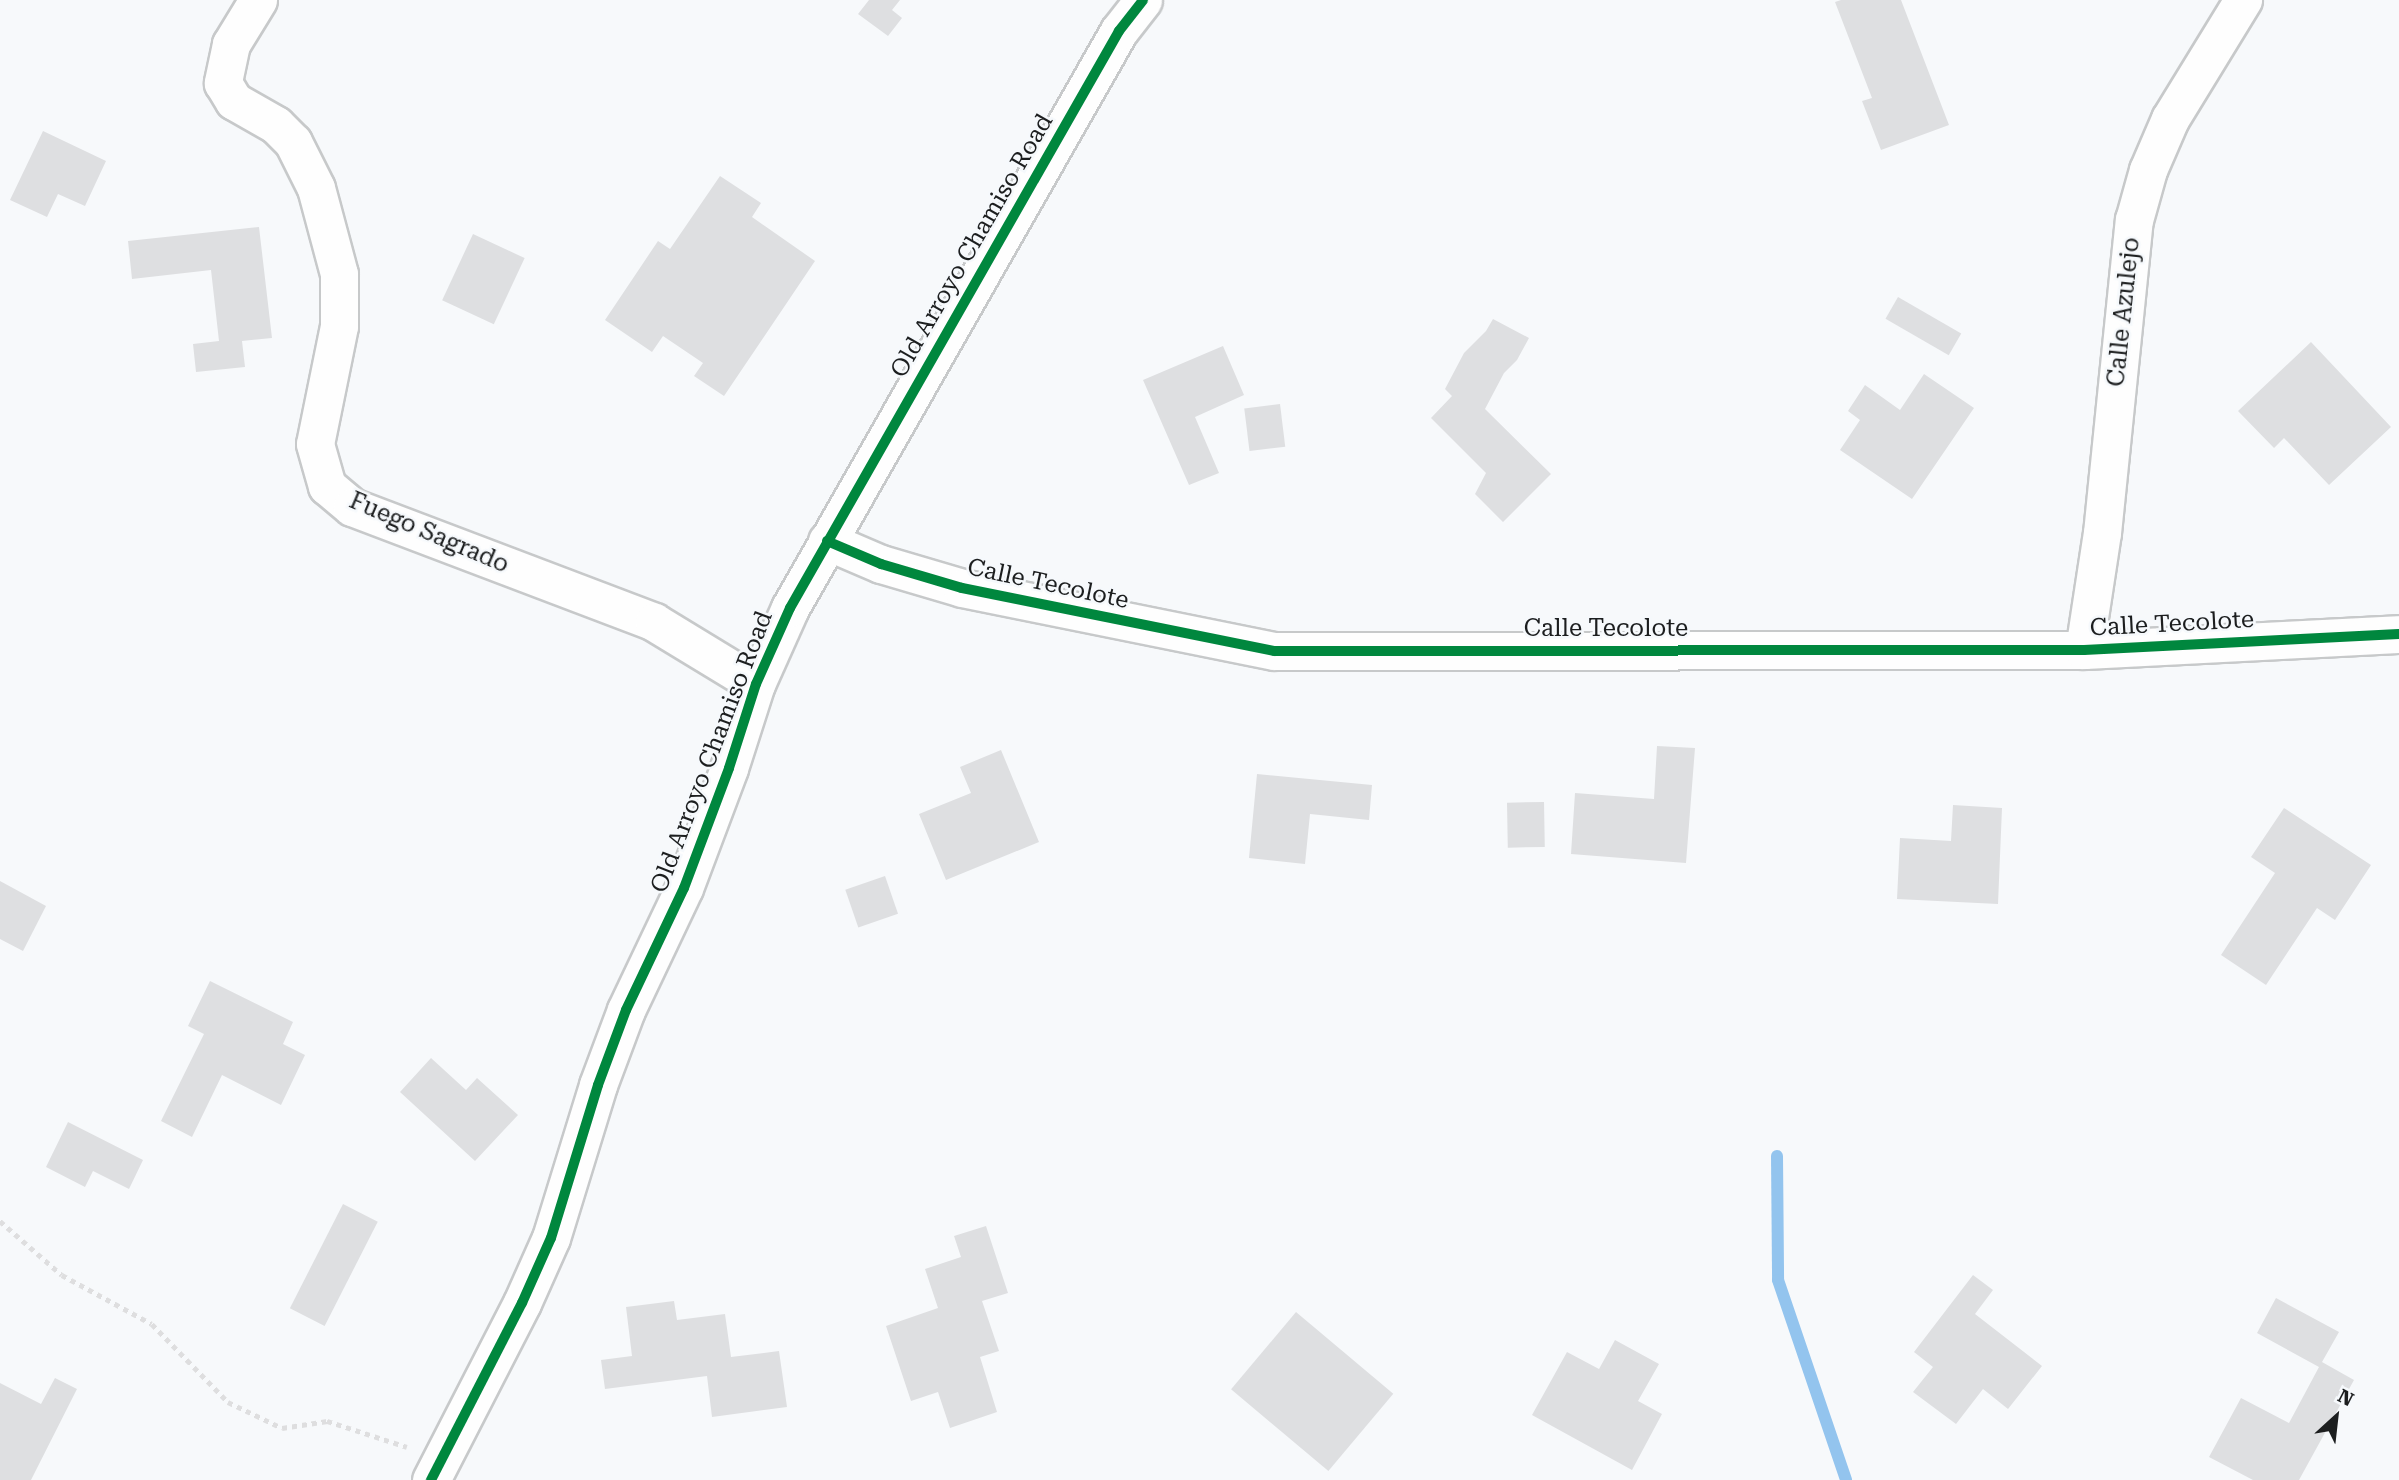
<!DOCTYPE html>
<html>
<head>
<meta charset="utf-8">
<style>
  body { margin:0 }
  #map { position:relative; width:2399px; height:1480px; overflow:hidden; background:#f7f9fb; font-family:"Roboto Serif",serif }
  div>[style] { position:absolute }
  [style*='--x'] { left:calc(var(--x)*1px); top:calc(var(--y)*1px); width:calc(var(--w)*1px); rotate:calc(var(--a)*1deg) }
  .stream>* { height:12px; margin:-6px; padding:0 6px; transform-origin:6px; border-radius:6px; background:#93c4ee }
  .building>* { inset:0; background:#dedfe1; transform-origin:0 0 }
  .path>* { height:4.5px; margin-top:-2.25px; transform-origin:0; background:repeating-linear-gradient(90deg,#dededf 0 5px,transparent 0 10px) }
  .roads { filter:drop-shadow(2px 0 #c7c9ca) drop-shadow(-2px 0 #c7c9ca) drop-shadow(0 2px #c7c9ca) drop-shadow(0 -2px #c7c9ca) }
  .street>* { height:37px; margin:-18.5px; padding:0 18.5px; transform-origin:18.5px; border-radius:18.5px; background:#fefefe }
  .cycleway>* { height:10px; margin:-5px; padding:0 5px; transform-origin:5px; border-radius:5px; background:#00873e }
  span { translate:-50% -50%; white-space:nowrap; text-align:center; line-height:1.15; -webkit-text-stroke:5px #f6f9fc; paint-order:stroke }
  .street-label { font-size:24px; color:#1c1e1f }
  .north { position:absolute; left:2301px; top:1382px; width:70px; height:70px; -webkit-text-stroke:5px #f6f9fc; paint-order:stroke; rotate:27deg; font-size:19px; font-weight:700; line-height:28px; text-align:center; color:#1c1e1f }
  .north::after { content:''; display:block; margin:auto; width:24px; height:32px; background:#1c1e1f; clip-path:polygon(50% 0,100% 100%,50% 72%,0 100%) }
</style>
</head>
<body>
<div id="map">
  <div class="stream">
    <div style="--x:1777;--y:1156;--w:124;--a:89.5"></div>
    <div style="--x:1778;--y:1280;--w:211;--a:71.2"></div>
  </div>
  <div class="building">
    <div style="clip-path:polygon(869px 0,900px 0,892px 10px,902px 18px,888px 36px,858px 14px)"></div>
    <div style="clip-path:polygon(1841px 0,1901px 0,1949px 125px,1881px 150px,1862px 101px,1872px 98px,1835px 2px)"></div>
    <div style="clip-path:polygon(43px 131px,106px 161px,85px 206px,58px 194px,47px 217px,10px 200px)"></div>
    <div style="clip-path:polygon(720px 176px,761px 203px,752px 217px,815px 261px,724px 396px,694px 376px,703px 363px,663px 336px,652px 352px,605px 320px,658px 241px,670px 249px)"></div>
    <div style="clip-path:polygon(259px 227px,272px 338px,242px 341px,245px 367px,196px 372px,193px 344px,219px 341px,211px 270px,132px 279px,128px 241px)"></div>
    <div style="left:473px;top:234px;width:57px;height:73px;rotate:25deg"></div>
    <div style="left:1898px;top:297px;width:73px;height:25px;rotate:30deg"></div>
    <div style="clip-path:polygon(1493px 319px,1529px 338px,1517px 360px,1504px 373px,1485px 409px,1551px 474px,1503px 522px,1475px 494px,1486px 473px,1431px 418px,1452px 396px,1445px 389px,1464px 353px,1486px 331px)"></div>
    <div style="clip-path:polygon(2311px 342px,2391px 427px,2329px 485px,2284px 438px,2274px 448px,2238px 411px)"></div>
    <div style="clip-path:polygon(1223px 346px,1244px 395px,1195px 417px,1219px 473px,1189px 485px,1143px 380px)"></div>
    <div style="clip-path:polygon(1924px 374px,1974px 408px,1912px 499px,1840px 450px,1860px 420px,1848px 411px,1865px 385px,1900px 410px)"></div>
    <div style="left:1280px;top:404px;width:43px;height:36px;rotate:83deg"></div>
    <div style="clip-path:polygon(1657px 746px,1695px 748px,1686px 863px,1571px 854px,1575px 793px,1654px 799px)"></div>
    <div style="clip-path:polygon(1001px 750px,1039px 842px,946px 880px,919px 814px,971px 793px,960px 767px)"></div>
    <div style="clip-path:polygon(1257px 774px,1372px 785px,1369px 820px,1310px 814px,1305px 864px,1249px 858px)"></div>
    <div style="left:1544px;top:802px;width:45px;height:37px;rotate:89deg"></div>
    <div style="clip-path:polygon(1953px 805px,2002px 808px,1998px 904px,1897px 899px,1900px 838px,1951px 841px)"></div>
    <div style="clip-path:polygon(2284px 808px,2371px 865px,2335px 920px,2317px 908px,2266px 985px,2221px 955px,2275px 873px,2251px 857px)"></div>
    <div style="left:885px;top:876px;width:40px;height:42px;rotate:71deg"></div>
    <div style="clip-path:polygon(0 881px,46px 906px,23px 951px,0 939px)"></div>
    <div style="clip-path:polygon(210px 981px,293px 1022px,283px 1044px,305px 1055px,281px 1105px,222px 1075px,192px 1137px,161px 1121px,204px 1034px,188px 1026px)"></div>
    <div style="clip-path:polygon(431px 1058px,466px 1090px,477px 1078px,518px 1115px,475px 1161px,400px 1092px)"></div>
    <div style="clip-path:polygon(68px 1122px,143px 1160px,129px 1189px,93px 1171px,85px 1187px,46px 1167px)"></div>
    <div style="left:343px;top:1204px;width:39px;height:117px;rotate:27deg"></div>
    <div style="clip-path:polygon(986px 1226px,1008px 1293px,982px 1301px,999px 1351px,980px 1357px,997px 1412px,950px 1428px,938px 1392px,911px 1401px,886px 1326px,938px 1308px,925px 1269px,961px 1257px,954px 1236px)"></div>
    <div style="clip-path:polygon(1973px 1275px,1993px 1290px,1975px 1314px,2042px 1366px,2008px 1409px,1983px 1389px,1956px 1424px,1913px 1392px,1933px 1367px,1914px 1352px)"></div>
    <div style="clip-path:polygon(2276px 1298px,2339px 1332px,2322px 1362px,2354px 1380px,2299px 1480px,2253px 1480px,2209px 1457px,2241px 1398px,2289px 1423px,2319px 1367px,2257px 1333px)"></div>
    <div style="clip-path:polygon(674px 1301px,677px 1320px,725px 1314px,731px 1357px,779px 1351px,787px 1407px,712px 1417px,707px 1376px,605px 1389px,601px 1360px,632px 1356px,626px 1307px)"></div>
    <div style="left:1296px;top:1312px;width:127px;height:101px;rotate:40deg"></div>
    <div style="clip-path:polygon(1615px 1340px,1659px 1364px,1638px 1401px,1662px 1414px,1632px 1470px,1532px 1415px,1567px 1352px,1599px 1369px)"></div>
    <div style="clip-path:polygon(55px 1378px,77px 1389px,31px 1480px,0 1480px,0 1383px,41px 1404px)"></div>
  </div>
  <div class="path">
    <div style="--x:0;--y:1221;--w:82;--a:41.1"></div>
    <div style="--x:62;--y:1275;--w:102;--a:28.6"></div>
    <div style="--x:152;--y:1324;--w:109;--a:45.7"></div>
    <div style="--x:228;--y:1402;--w:60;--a:25.7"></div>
    <div style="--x:282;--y:1428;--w:46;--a:-8.8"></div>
    <div style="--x:327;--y:1421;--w:84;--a:18"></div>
  </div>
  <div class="roads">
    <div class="street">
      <div style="--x:258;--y:0;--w:52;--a:121.5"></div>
      <div style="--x:231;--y:44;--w:40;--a:102"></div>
      <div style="--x:223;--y:83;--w:21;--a:59"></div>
      <div style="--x:234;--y:101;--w:48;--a:29.7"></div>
      <div style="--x:276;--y:125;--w:24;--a:45"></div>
      <div style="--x:293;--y:142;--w:51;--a:63.4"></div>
      <div style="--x:316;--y:188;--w:89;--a:75"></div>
      <div style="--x:339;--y:274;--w:52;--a:90"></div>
      <div style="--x:339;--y:326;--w:120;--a:101.5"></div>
      <div style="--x:315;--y:444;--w:44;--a:74.1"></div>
      <div style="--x:327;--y:486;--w:33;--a:40"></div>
      <div style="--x:352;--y:507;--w:323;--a:20.8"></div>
      <div style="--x:654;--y:622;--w:119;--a:31.3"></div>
      <div style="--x:827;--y:541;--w:59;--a:23.1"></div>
      <div style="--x:881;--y:564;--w:84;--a:16.5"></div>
      <div style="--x:962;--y:588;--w:318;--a:11.4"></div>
      <div style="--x:1274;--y:651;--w:810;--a:-0.07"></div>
      <div style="--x:2084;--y:650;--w:315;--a:-2.9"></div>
      <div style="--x:2084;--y:650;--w:118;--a:-81.3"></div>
      <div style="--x:2102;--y:533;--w:315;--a:-84.2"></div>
      <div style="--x:2134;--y:220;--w:52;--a:-74.4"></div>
      <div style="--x:2148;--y:170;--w:56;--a:-66.7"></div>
      <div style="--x:2170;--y:119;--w:140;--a:-58.5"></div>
      <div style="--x:431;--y:1480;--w:199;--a:-62.8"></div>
      <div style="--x:522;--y:1303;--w:71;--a:-66"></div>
      <div style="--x:551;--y:1238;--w:160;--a:-72.9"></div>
      <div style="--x:598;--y:1085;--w:80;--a:-69.5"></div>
      <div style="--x:626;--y:1010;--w:135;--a:-64.6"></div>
      <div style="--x:684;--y:888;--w:128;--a:-69.4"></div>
      <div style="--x:729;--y:768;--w:88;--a:-72.2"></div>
      <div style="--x:756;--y:684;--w:83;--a:-65.9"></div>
      <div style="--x:790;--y:608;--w:664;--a:-60.31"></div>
      <div style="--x:1119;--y:31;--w:39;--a:-52"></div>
    </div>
  </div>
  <div class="cycleway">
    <div style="--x:827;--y:541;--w:59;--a:23.1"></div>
    <div style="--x:881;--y:564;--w:84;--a:16.5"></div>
    <div style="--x:962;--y:588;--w:318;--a:11.4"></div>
    <div style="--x:1274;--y:651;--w:810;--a:-0.07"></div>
    <div style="--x:2084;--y:650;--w:315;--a:-2.9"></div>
    <div style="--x:431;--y:1480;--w:199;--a:-62.8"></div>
    <div style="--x:522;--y:1303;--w:71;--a:-66"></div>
    <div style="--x:551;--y:1238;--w:160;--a:-72.9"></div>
    <div style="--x:598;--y:1085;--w:80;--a:-69.5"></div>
    <div style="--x:626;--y:1010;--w:135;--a:-64.6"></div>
    <div style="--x:684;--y:888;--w:128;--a:-69.4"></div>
    <div style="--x:729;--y:768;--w:88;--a:-72.2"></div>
    <div style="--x:756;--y:684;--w:83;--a:-65.9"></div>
    <div style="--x:790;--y:608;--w:664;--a:-60.31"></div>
    <div style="--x:1119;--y:31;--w:39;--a:-52"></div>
  </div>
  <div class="street-label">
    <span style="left:972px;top:246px;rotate:-60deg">Old Arroyo Chamiso Road</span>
    <span style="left:2124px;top:312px;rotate:-84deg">Calle Azulejo</span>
    <span style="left:429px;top:533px;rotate:23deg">Fuego Sagrado</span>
    <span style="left:1048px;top:584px;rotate:12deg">Calle Tecolote</span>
    <span style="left:2172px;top:624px;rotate:-3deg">Calle Tecolote</span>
    <span style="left:1606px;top:629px">Calle Tecolote</span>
    <span style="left:712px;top:752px;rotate:-69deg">Old Arroyo Chamiso Road</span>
  </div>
  <div class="north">N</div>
</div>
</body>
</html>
